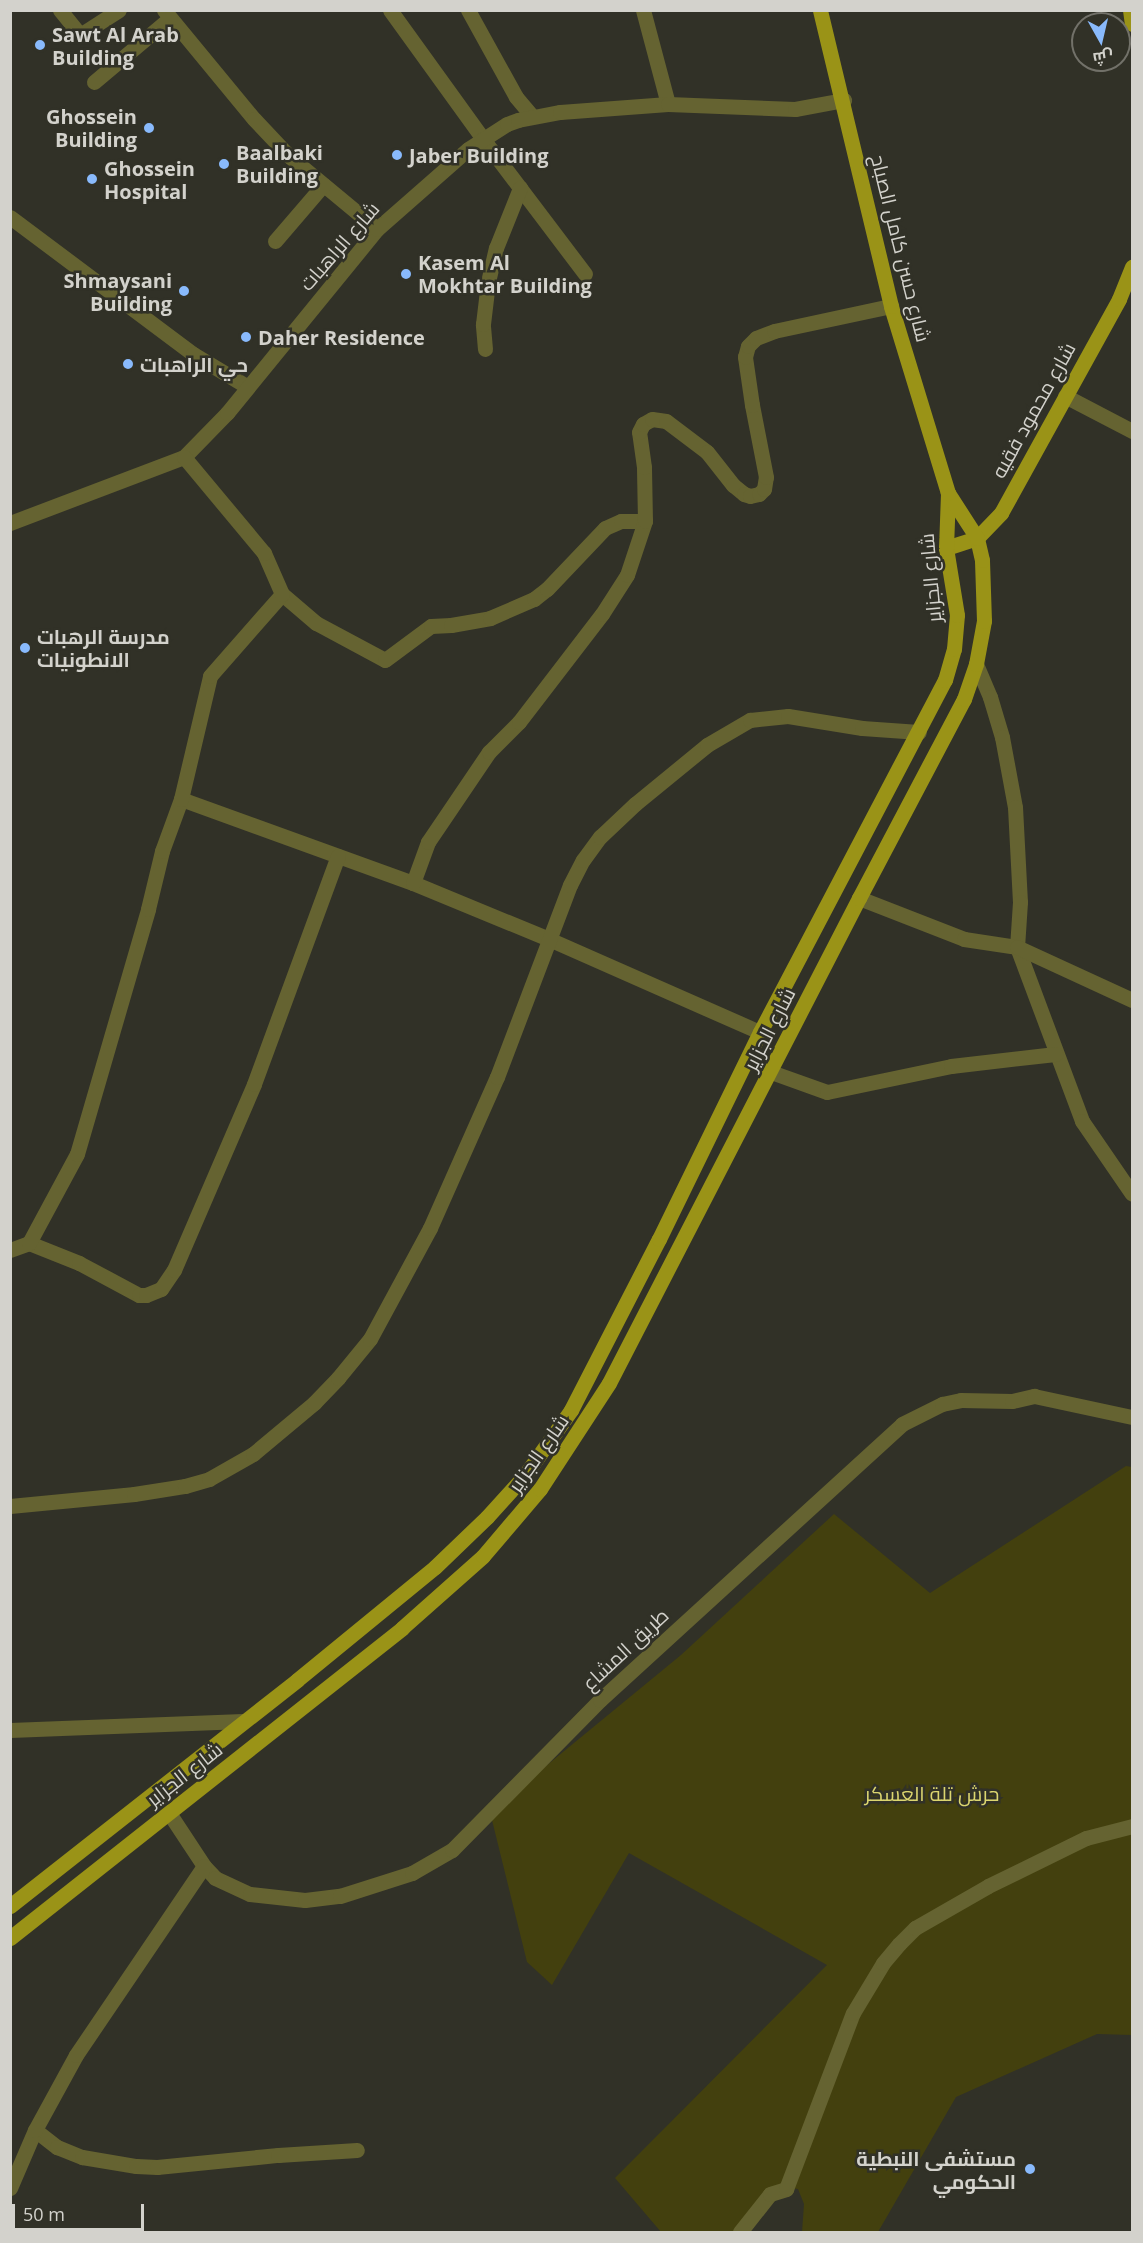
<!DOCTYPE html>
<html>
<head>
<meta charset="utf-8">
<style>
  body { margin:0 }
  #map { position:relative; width:1143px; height:2243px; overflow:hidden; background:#313127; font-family:"Open Sans",Cairo,sans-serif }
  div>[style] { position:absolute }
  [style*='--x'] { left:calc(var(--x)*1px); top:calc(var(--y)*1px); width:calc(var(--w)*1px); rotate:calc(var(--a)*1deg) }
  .green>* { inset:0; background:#43400e }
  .minor>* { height:15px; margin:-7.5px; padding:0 7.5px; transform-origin:7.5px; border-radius:7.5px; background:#656331 }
  .major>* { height:15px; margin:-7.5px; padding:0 7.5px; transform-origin:7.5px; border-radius:7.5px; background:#9a9317 }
  .dots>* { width:16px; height:16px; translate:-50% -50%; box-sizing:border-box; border:3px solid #313127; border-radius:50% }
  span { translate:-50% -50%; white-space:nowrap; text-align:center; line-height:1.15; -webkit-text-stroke:5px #313127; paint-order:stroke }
  .poi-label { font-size:20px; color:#d3d2cc; font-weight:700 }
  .left { translate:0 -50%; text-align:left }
  .right { translate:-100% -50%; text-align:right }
  .street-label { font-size:20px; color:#d3d2cc }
  .park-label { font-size:20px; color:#dcd66f }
  .frame { position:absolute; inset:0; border:12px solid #d3d2cc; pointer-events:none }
  .north { position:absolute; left:1071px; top:12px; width:60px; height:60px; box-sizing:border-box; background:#313127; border:2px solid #727169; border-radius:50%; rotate:172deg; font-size:16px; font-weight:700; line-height:24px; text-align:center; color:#d3d2cc }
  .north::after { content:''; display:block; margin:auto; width:21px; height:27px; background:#89bafc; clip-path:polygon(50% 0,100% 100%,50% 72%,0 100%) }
  .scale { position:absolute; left:12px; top:2204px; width:132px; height:27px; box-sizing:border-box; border:3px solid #d3d2cc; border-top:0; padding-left:8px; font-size:18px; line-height:21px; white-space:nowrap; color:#d3d2cc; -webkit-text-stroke:4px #313127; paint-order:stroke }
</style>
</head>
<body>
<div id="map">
  <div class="green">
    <div style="clip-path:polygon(1126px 1466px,1132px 1467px,1132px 2035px,1097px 2034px,956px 2097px,878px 2232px,802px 2232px,804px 2204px,798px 2189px,783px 2187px,740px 2232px,661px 2232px,615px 2178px,827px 1965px,629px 1853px,552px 1985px,527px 1962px,490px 1812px,681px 1655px,834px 1514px,930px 1593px)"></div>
  </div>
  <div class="minor">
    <div style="--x:60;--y:10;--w:32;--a:51"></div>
    <div style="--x:80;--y:35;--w:46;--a:-32.7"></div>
    <div style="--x:164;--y:10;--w:141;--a:50.5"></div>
    <div style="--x:254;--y:119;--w:51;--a:46.6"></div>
    <div style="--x:289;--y:156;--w:114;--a:39.7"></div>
    <div style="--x:390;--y:10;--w:159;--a:54.2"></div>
    <div style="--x:483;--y:139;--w:169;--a:52.9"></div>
    <div style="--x:468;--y:10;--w:99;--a:61.1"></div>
    <div style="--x:516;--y:97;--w:25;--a:50"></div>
    <div style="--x:643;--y:10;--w:97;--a:75.1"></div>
    <div style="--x:94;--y:82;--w:99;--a:-40.1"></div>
    <div style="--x:10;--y:217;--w:229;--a:36.8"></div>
    <div style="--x:193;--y:354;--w:64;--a:31"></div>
    <div style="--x:275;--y:241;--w:74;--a:-49.4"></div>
    <div style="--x:485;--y:349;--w:25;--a:-95"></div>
    <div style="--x:483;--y:324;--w:42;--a:-83.2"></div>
    <div style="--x:488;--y:282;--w:35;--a:-77"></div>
    <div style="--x:496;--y:248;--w:65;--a:-68.2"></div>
    <div style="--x:1065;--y:396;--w:76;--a:27.6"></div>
    <div style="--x:10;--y:523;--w:186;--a:-20.8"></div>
    <div style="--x:184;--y:457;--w:62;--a:-45.7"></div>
    <div style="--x:227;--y:413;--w:237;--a:-50.8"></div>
    <div style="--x:377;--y:229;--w:121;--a:-41.3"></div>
    <div style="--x:468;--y:149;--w:46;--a:-32.7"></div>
    <div style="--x:507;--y:124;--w:12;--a:-20"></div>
    <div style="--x:518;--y:120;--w:43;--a:-10.8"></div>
    <div style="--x:560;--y:112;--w:108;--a:-4.2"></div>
    <div style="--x:668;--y:104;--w:127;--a:2.3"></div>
    <div style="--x:795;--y:109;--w:50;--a:-10.4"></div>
    <div style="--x:282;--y:594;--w:45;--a:40.5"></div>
    <div style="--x:316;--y:623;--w:78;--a:28.2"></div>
    <div style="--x:385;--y:660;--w:57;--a:-36.5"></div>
    <div style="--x:431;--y:626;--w:20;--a:-3"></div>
    <div style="--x:451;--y:625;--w:40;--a:-10"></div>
    <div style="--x:490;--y:618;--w:48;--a:-23.4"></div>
    <div style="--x:534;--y:599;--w:16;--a:-38"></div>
    <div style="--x:547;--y:589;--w:84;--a:-46.4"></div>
    <div style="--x:605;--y:528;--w:17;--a:-24"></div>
    <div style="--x:621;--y:521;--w:24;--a:0"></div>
    <div style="--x:976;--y:664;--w:36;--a:67"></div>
    <div style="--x:990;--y:697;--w:42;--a:73.3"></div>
    <div style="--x:1002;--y:737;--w:71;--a:79.5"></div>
    <div style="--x:1015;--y:807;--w:95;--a:87"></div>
    <div style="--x:1020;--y:902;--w:45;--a:93.8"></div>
    <div style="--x:1017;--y:947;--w:186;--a:69.5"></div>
    <div style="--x:1082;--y:1121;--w:88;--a:55.6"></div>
    <div style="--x:181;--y:799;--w:247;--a:19.9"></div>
    <div style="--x:413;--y:883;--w:149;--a:22.4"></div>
    <div style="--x:551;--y:940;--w:228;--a:23.8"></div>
    <div style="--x:413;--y:883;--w:44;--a:-69.9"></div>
    <div style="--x:428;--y:842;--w:109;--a:-55.9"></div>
    <div style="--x:489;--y:752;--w:42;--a:-45"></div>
    <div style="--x:519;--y:722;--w:136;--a:-52.5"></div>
    <div style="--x:602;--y:614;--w:46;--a:-57.3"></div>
    <div style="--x:627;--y:575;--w:57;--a:-71.6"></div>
    <div style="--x:645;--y:521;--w:54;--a:-91.1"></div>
    <div style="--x:644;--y:467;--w:35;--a:-98"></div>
    <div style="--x:639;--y:432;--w:9;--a:-63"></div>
    <div style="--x:643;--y:424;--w:10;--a:-29"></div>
    <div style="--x:652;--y:419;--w:14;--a:8"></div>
    <div style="--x:666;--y:421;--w:51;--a:37.1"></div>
    <div style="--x:707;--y:452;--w:42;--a:51.8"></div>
    <div style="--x:733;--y:485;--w:14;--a:39"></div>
    <div style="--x:744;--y:494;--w:6;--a:18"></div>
    <div style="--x:750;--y:496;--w:9;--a:-13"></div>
    <div style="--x:759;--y:494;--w:7;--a:-45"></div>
    <div style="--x:764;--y:489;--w:12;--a:-81"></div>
    <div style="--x:766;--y:477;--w:73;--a:-101"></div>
    <div style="--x:752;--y:405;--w:49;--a:-98.3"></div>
    <div style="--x:745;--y:357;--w:11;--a:-75"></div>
    <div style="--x:748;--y:346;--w:11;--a:-45"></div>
    <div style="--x:756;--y:338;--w:19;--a:-21"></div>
    <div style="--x:774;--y:331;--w:120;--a:-12.1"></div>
    <div style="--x:859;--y:898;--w:113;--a:21.3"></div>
    <div style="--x:964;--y:939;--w:54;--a:8.6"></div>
    <div style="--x:1017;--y:947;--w:127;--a:24.7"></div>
    <div style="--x:771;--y:1072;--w:59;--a:19.7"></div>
    <div style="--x:827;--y:1092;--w:127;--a:-11.8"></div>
    <div style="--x:951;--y:1066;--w:105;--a:-6.6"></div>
    <div style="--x:29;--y:1243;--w:54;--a:21.8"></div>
    <div style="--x:79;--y:1263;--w:68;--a:28.1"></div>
    <div style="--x:139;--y:1295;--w:7;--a:0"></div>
    <div style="--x:146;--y:1295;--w:16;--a:-22"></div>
    <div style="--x:161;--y:1289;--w:23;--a:-56"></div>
    <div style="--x:174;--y:1270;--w:202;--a:-66.7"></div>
    <div style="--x:254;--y:1084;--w:243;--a:-69.8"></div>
    <div style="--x:10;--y:1250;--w:20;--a:-20"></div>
    <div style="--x:29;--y:1243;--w:101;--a:-61.7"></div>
    <div style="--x:77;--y:1154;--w:255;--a:-73.8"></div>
    <div style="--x:148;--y:909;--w:60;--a:-76.4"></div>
    <div style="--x:162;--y:851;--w:55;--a:-69.9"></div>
    <div style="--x:181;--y:799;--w:126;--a:-76.7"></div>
    <div style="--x:210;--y:676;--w:109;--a:-48.7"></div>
    <div style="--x:282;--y:594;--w:45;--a:-113.7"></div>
    <div style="--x:264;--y:553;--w:125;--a:-129.8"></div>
    <div style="--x:10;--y:1506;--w:125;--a:-5.5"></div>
    <div style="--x:134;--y:1494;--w:52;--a:-8.9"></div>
    <div style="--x:185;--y:1486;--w:25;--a:-16"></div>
    <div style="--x:209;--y:1479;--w:51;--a:-29.6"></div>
    <div style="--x:253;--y:1454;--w:80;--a:-39.9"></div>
    <div style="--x:314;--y:1403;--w:35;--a:-46"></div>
    <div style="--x:338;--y:1378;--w:50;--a:-50.6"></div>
    <div style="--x:370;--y:1339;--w:126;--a:-61.6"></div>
    <div style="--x:430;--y:1228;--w:165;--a:-66.1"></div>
    <div style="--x:497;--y:1077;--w:205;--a:-69.2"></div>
    <div style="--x:570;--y:885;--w:28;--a:-63"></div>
    <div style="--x:583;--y:860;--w:29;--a:-54"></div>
    <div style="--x:600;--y:837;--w:48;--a:-43.3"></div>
    <div style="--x:635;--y:804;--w:93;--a:-39.3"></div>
    <div style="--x:707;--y:745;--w:50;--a:-30.2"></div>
    <div style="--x:750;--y:720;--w:38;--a:-6"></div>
    <div style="--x:788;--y:716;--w:75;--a:9.2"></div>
    <div style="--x:862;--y:728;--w:57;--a:4"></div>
    <div style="--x:10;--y:1730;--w:233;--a:-2.2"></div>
    <div style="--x:169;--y:1813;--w:64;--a:56.6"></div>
    <div style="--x:204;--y:1866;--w:16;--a:47"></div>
    <div style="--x:215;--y:1878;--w:38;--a:25"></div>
    <div style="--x:250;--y:1894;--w:55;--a:6.2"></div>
    <div style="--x:305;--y:1900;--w:35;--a:-7"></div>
    <div style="--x:340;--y:1896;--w:76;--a:-17.7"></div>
    <div style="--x:412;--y:1873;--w:46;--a:-29.9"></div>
    <div style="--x:452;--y:1850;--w:211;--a:-45.4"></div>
    <div style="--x:600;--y:1700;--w:409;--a:-42.4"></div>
    <div style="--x:902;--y:1424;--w:45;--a:-26.6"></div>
    <div style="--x:942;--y:1404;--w:19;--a:-12"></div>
    <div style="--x:961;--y:1400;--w:51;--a:1.1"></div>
    <div style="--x:1012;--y:1401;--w:23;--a:-13"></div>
    <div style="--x:1034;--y:1396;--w:100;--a:12.1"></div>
    <div style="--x:35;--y:2130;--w:28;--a:38"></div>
    <div style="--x:57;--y:2147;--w:27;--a:22"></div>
    <div style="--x:82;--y:2157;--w:55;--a:9.5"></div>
    <div style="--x:136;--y:2166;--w:21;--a:3"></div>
    <div style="--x:157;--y:2167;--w:122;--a:-5.7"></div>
    <div style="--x:278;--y:2155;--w:79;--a:-3.6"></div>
    <div style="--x:10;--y:2188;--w:63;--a:-66.7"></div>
    <div style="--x:35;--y:2130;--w:85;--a:-61.3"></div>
    <div style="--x:76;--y:2055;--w:228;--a:-55.9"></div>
    <div style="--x:740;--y:2232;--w:48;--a:-51.7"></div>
    <div style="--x:770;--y:2194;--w:17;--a:-17"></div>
    <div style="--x:786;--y:2189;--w:188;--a:-69.2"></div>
    <div style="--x:853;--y:2013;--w:58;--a:-59"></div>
    <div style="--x:883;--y:1963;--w:25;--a:-50"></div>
    <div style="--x:899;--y:1944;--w:23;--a:-45"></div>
    <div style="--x:915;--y:1928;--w:84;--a:-29.9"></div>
    <div style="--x:988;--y:1886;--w:109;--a:-26.1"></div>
    <div style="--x:1086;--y:1838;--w:48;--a:-14.6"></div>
  </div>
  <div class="major">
    <div style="--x:1130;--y:10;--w:14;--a:82"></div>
    <div style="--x:946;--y:548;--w:33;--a:-18"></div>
    <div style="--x:977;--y:538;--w:35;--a:-46"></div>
    <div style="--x:1001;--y:513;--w:244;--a:-61.1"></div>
    <div style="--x:1119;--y:299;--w:35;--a:-68"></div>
    <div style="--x:10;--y:1906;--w:365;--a:-38.2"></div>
    <div style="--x:297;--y:1680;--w:178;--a:-39.3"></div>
    <div style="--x:435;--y:1567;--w:72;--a:-43.9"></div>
    <div style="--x:487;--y:1517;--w:57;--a:-47.9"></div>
    <div style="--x:525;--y:1475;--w:80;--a:-54.7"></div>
    <div style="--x:571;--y:1410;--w:192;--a:-62.8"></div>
    <div style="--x:659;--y:1239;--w:230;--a:-64"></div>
    <div style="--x:760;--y:1032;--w:398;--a:-62.3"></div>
    <div style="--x:945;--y:680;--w:32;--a:-74"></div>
    <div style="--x:954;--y:649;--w:34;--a:-85"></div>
    <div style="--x:957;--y:615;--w:68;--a:-99.3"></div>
    <div style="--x:946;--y:548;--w:55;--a:-87.9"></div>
    <div style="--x:10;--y:1938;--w:500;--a:-38.3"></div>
    <div style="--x:402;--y:1628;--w:108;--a:-41.6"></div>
    <div style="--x:483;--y:1556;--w:88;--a:-49.6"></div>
    <div style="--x:540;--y:1489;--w:126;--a:-56.9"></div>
    <div style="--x:609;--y:1383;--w:546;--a:-62.73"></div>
    <div style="--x:859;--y:898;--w:225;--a:-62.2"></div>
    <div style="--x:964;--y:699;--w:37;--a:-71"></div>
    <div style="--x:976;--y:664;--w:44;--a:-79.5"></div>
    <div style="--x:984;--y:621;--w:61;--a:-91.9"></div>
    <div style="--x:982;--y:560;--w:23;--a:-103"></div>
    <div style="--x:977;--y:538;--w:54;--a:-122.8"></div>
    <div style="--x:948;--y:493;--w:195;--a:-107"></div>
    <div style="--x:891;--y:306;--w:304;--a:-103.5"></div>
  </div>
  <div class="dots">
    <div style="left:40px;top:45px;background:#89bafc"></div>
    <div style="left:149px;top:128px;background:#89bafc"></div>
    <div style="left:397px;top:155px;background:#89bafc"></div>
    <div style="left:224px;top:164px;background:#89bafc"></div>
    <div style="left:92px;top:179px;background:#89bafc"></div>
    <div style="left:406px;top:274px;background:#89bafc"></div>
    <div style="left:184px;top:291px;background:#89bafc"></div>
    <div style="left:246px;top:337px;background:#89bafc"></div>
    <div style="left:128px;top:364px;background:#89bafc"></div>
    <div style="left:25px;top:648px;background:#89bafc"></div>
    <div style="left:1030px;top:2169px;background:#89bafc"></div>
  </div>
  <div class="poi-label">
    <span class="left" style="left:52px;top:46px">Sawt Al Arab<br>Building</span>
    <span class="right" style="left:137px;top:128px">Ghossein<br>Building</span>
    <span class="left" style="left:236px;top:164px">Baalbaki<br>Building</span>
    <span class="left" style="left:409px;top:155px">Jaber Building</span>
    <span class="left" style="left:104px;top:180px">Ghossein<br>Hospital</span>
    <span class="left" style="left:418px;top:274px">Kasem Al<br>Mokhtar Building</span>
    <span class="right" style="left:172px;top:292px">Shmaysani<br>Building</span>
    <span class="left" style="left:258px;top:337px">Daher Residence</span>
    <span class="left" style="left:140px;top:364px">حي الراهبات</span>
    <span class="left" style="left:37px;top:648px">مدرسة الرهبات<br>الانطونيات</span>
    <span class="right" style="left:1016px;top:2170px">مستشفى النبطية<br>الحكومي</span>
  </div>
  <div class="street-label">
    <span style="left:339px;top:246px;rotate:-49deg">شارع الراهبات</span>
    <span style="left:901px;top:248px;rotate:76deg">شارع حسن كامل الصباح</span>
    <span style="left:1033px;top:410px;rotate:-61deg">شارع محمود فقيه</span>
    <span style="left:930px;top:578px;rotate:-95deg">شارع الجزاير</span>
    <span style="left:769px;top:1029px;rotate:-63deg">شارع الجزاير</span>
    <span style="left:538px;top:1453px;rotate:-55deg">شارع الجزاير</span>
    <span style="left:625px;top:1649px;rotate:-43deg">طريق المشاع</span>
    <span style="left:184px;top:1774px;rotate:-38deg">شارع الجزاير</span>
  </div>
  <div class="park-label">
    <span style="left:932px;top:1793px">حرش تلة العسكر</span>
  </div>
  <div class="frame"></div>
  <div class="north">ش</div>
  <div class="scale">50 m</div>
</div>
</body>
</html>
